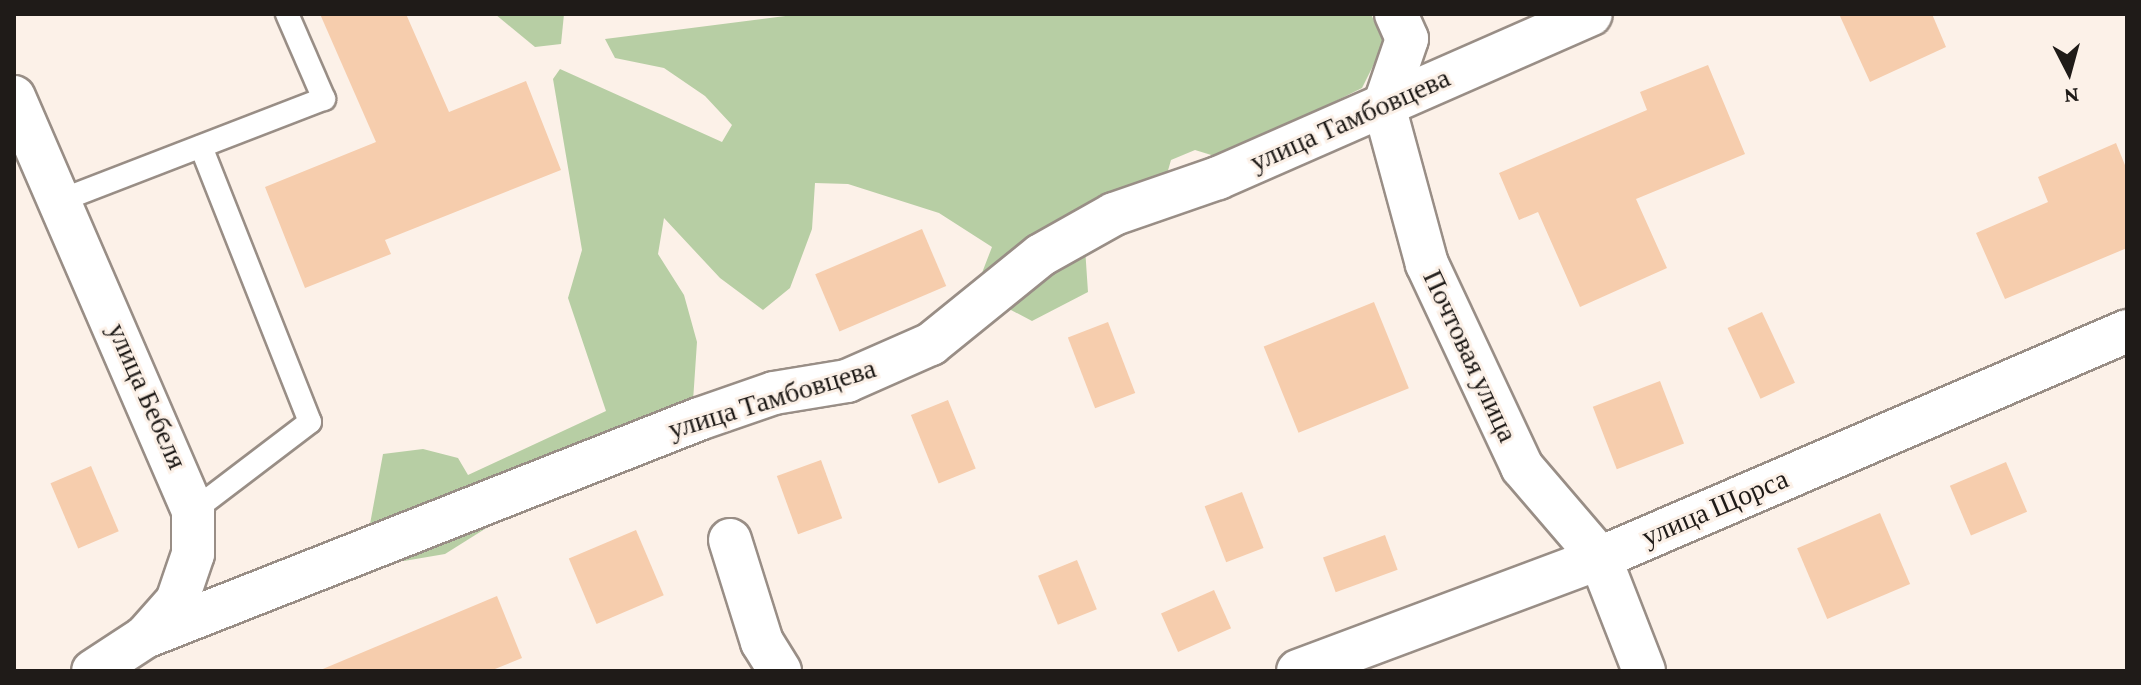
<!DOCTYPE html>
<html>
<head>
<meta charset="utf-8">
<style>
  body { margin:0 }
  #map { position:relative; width:2141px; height:685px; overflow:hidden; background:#fcf1e8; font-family:"Crimson Pro",serif }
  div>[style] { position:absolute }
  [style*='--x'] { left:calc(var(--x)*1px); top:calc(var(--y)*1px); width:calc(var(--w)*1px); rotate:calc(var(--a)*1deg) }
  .forest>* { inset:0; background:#b7cea4 }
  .building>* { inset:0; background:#f6cdad; transform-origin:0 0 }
  .roads { filter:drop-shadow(2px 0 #998e86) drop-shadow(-2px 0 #998e86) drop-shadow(0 2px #998e86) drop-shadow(0 -2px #998e86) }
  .lane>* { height:22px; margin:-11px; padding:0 11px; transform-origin:11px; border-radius:11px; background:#fff }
  .street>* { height:42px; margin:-21px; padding:0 21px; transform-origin:21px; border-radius:21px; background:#fff }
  span { translate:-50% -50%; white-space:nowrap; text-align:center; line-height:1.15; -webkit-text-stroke:6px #fcf1e8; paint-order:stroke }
  .street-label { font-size:28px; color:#1f1b18 }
  .frame { position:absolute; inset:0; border:16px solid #1f1b18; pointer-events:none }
  .north { position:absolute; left:2029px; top:32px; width:80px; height:80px; -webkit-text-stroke:6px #fcf1e8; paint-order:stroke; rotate:174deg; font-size:22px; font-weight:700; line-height:32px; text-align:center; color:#1f1b18 }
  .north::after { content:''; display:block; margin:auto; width:28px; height:36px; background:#1f1b18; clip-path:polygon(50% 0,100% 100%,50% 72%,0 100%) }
</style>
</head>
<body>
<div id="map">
  <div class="forest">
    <div style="clip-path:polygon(495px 14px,564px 14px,561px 44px,535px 47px)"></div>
    <div style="clip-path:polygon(801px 14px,1371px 14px,1384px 44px,1362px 88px,1221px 158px,1195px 150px,1171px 160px,1167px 174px,1103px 196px,1083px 218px,1088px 292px,1032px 321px,975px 291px,992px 247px,939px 213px,848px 184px,815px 183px,812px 229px,790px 288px,763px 310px,720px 278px,664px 218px,658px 254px,684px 295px,697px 342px,692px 416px,493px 495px,496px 522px,445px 554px,404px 561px,370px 524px,383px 454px,423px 449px,458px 458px,468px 475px,606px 411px,568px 298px,582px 250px,553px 79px,560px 69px,722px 142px,732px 125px,705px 96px,664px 68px,615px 58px,605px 39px)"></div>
  </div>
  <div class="building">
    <div style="clip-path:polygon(320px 14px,406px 14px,449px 112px,526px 81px,561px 170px,385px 240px,391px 254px,305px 288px,265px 187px,376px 142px)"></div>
    <div style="clip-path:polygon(1839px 14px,1932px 14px,1946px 47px,1870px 82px)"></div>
    <div style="clip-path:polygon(1708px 65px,1745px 154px,1636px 199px,1667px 268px,1580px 307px,1538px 212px,1519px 220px,1499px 173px,1647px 110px,1640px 92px)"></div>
    <div style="clip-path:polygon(2116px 143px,2127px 170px,2127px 248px,2005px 299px,1976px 233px,2048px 202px,2038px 177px)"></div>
    <div style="left:922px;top:229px;width:62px;height:116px;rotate:67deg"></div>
    <div style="left:1374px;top:302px;width:93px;height:119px;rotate:68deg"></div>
    <div style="left:1762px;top:312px;width:78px;height:38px;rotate:65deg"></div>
    <div style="left:1108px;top:322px;width:76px;height:43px;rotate:69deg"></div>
    <div style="left:1660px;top:381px;width:67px;height:72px;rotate:69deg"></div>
    <div style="left:948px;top:400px;width:74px;height:40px;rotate:68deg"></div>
    <div style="left:821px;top:460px;width:62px;height:47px;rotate:70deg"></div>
    <div style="left:2006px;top:462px;width:54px;height:61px;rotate:67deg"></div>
    <div style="left:91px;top:466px;width:71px;height:44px;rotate:67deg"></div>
    <div style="left:1242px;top:492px;width:60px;height:40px;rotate:69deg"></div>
    <div style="left:1880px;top:513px;width:77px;height:90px;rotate:67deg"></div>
    <div style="left:636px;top:530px;width:71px;height:73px;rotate:67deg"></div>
    <div style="left:1385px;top:535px;width:37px;height:66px;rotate:70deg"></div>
    <div style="left:1077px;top:560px;width:53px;height:42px;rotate:68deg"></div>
    <div style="left:1214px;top:590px;width:42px;height:58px;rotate:66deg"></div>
    <div style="clip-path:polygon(497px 596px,522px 658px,490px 671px,318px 671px)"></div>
  </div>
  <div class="roads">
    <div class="lane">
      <div style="--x:59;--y:201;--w:284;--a:-21.1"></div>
      <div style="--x:324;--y:99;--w:93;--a:-113.5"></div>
      <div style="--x:193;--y:511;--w:147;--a:-37.3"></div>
      <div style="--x:310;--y:422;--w:296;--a:-111.6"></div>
    </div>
    <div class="street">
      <div style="--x:1396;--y:14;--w:27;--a:66"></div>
      <div style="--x:1407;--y:39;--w:71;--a:108.9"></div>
      <div style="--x:1384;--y:106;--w:164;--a:74.8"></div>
      <div style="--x:1427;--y:264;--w:224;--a:64.9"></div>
      <div style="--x:1522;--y:467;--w:120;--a:49.4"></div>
      <div style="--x:1600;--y:558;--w:121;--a:68.7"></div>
      <div style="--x:14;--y:97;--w:451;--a:66.6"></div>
      <div style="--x:193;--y:511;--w:43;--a:90"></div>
      <div style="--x:193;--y:554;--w:50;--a:108.8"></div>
      <div style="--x:177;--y:601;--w:48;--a:131.6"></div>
      <div style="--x:145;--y:637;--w:62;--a:146.8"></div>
      <div style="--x:730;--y:540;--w:107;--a:72.6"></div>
      <div style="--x:762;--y:642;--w:34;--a:58"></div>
      <div style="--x:145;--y:637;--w:595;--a:-21.48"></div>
      <div style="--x:699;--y:419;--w:79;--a:-19.1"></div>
      <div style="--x:774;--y:393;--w:74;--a:-9.3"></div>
      <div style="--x:847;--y:381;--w:92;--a:-23.8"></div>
      <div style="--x:931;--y:344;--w:141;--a:-39"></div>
      <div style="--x:1041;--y:255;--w:84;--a:-29.3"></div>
      <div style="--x:1114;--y:214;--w:110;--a:-19.1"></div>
      <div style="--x:1218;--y:178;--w:407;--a:-23.7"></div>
      <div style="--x:1298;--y:671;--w:322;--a:-20.5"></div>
      <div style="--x:1600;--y:558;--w:574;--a:-23.3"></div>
    </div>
  </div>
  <div class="street-label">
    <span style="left:1350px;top:120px;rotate:-24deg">улица Тамбовцева</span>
    <span style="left:1470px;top:356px;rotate:65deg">Почтовая улица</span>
    <span style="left:147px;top:396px;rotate:66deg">улица Бебеля</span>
    <span style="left:772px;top:399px;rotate:-17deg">улица Тамбовцева</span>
    <span style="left:1715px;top:508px;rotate:-23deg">улица Щорса</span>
  </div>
  <div class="frame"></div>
  <div class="north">N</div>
</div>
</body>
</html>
